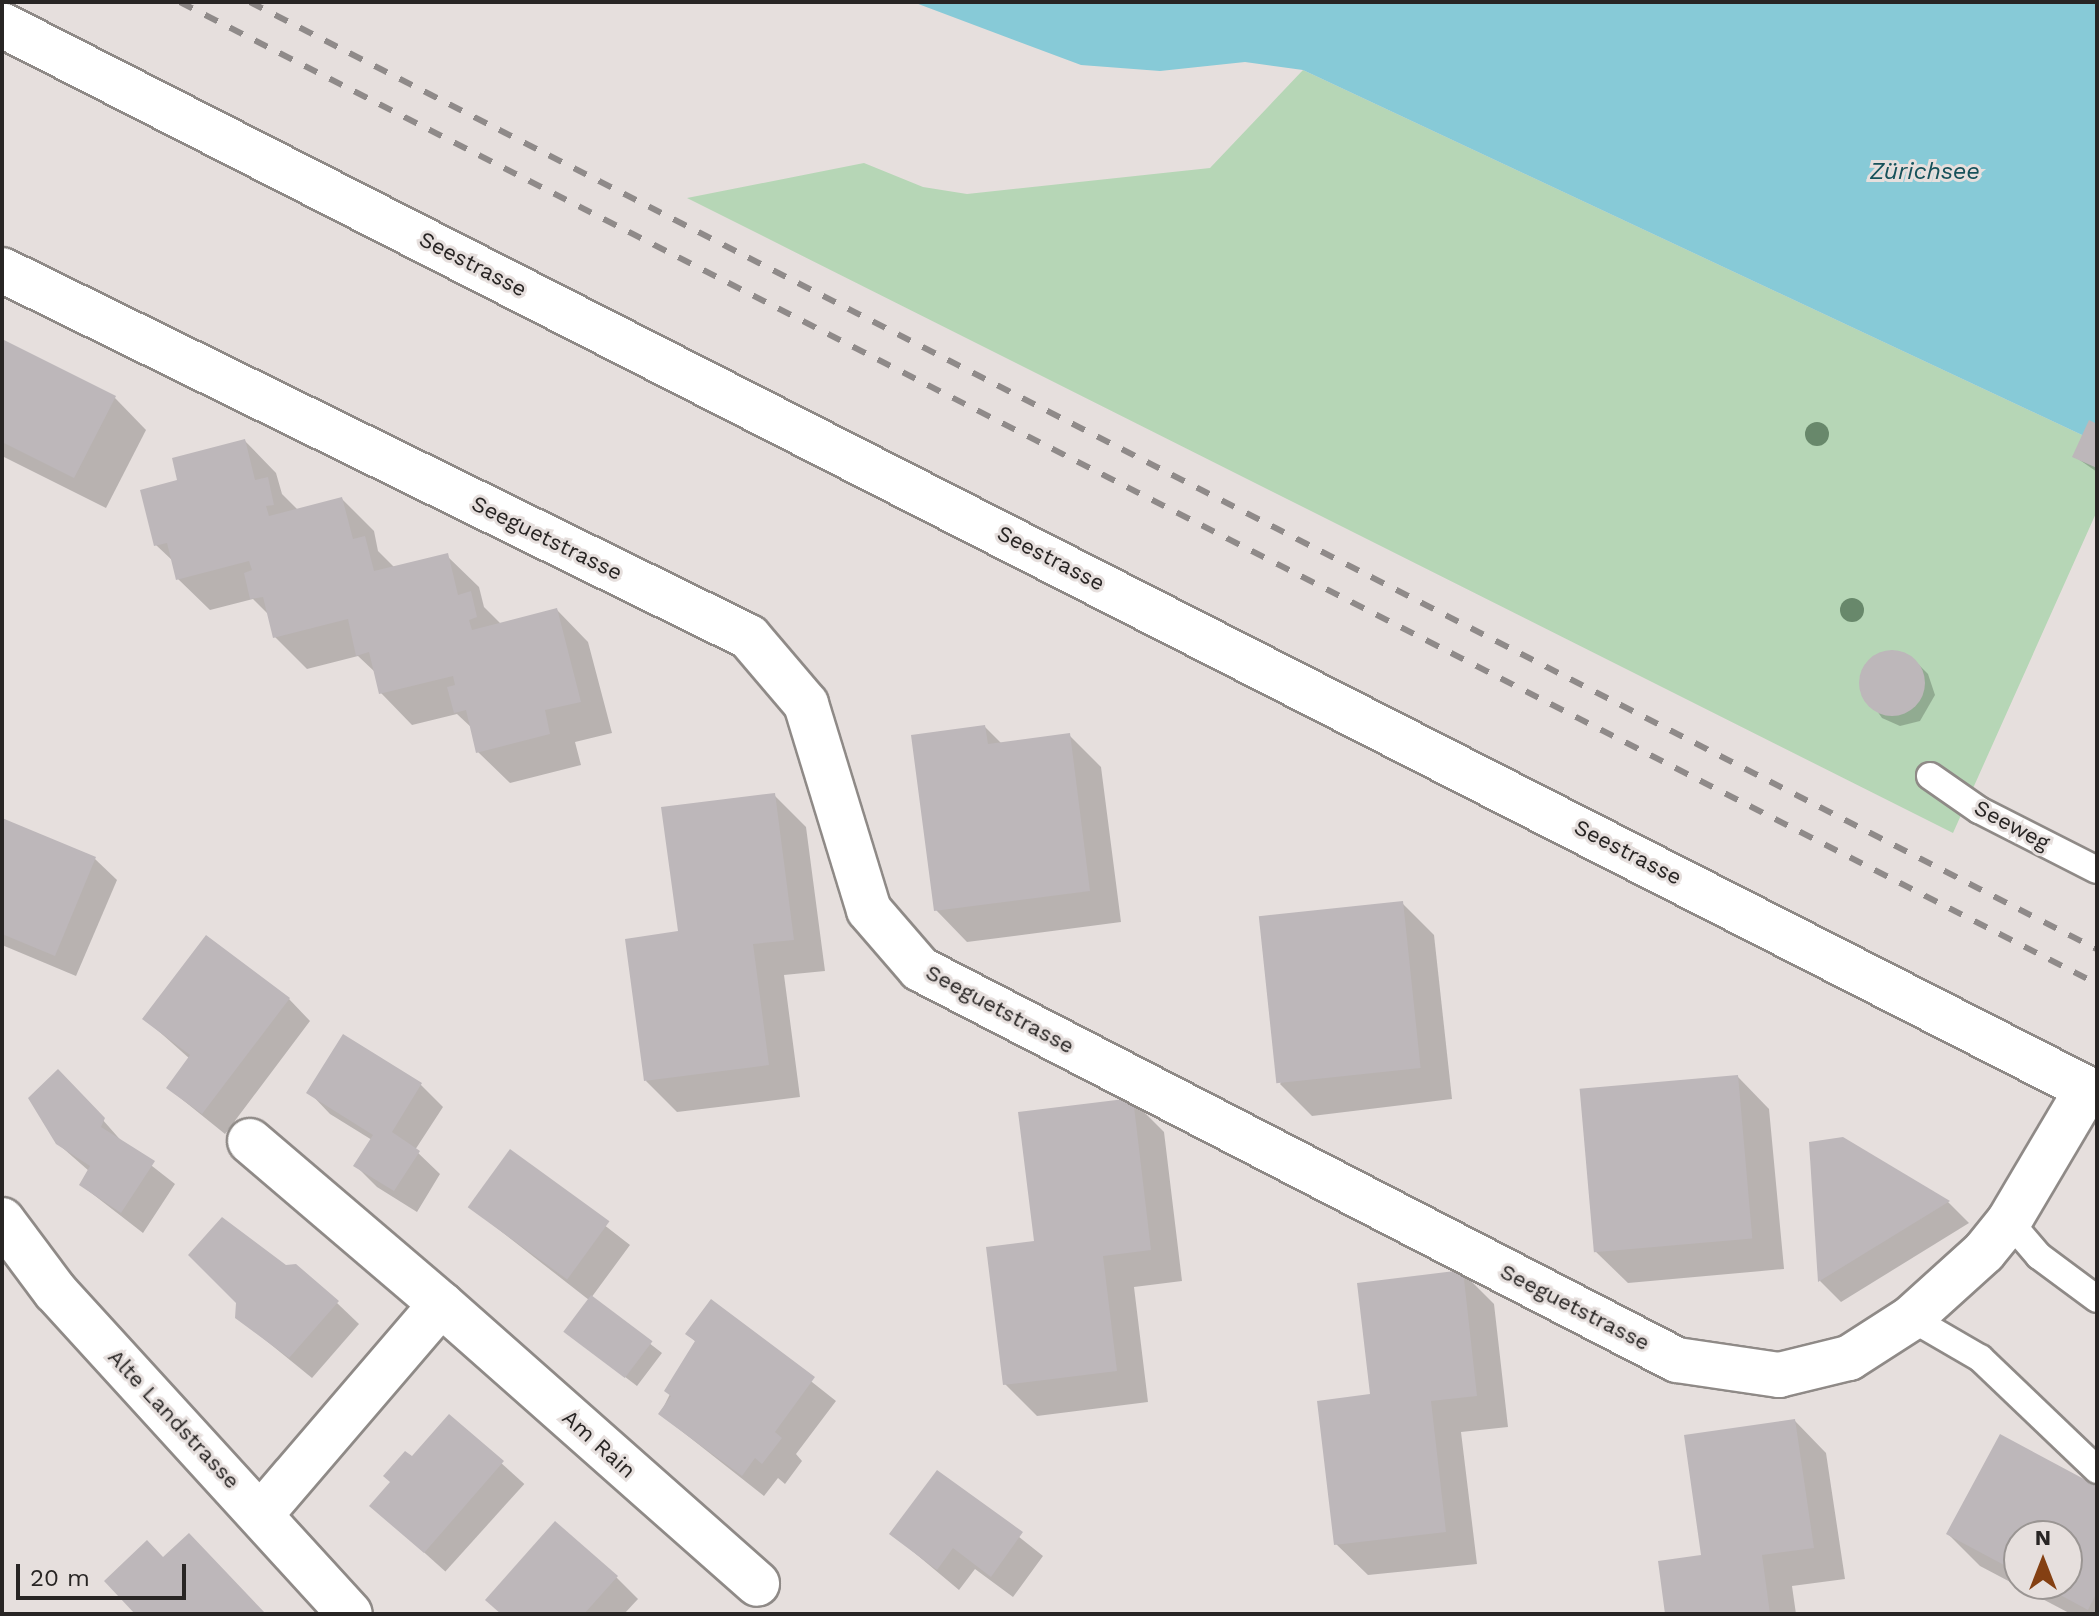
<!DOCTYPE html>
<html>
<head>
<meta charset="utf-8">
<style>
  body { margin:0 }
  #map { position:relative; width:2099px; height:1616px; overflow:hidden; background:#e6dfdd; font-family:"Work Sans",sans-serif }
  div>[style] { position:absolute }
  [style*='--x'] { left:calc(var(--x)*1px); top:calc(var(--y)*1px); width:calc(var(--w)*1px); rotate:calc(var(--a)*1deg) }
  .green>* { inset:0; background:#b6d6b6 }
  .water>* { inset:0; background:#87cad7 }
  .shadow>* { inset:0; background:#0003; transform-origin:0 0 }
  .building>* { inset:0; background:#bdb7ba; transform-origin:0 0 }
  .round { border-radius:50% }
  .roads { filter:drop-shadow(2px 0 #8f8a87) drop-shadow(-2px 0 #8f8a87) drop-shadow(0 2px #8f8a87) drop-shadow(0 -2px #8f8a87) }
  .service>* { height:26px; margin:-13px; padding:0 13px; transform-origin:13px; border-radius:13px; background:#fff }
  .minor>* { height:44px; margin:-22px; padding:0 22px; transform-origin:22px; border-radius:22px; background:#fff }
  .primary>* { height:44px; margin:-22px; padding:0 22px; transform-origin:22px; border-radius:22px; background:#fff }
  .rail>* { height:6px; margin-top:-3px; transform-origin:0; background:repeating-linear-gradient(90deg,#8f8a89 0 14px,transparent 0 28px) }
  .trees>* { width:24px; height:24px; margin:-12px; border-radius:50%; background:#68886b }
  span { translate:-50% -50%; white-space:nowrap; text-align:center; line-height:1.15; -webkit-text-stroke:6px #e6dfdd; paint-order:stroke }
  .street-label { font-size:22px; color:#282524 }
  .water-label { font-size:24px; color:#16515a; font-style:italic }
  .frame { position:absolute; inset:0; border:4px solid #282524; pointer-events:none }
  .north { position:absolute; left:2003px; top:1520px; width:80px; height:80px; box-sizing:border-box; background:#e6dfdd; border:2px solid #9a9593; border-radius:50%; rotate:0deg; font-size:22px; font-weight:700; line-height:32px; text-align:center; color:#282524 }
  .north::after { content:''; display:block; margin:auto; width:28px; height:36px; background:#844013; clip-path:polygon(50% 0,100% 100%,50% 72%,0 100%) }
  .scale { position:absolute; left:16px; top:1564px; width:170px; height:36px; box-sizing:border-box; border:4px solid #282524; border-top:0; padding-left:10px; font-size:24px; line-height:28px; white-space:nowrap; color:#282524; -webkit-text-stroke:6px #e6dfdd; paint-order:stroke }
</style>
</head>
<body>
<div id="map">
  <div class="green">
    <div style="clip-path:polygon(1303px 70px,2097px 442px,2097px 511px,1953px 833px,687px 198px,864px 163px,923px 187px,967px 194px,1210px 168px)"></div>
  </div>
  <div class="water">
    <div style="clip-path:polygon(913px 2px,2097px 2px,2097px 442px,1303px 70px,1245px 62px,1160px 71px,1081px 65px)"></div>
  </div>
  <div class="shadow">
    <div style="clip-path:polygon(2px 341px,115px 398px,146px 430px,106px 508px,2px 456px)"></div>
    <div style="clip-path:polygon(2097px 426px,2097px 472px,2074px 456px)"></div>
    <div style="clip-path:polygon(245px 441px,276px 473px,282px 494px,298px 510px,342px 499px,374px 531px,378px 551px,395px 568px,447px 556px,479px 587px,484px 607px,502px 625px,557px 610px,588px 642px,612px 733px,575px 742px,581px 765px,510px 783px,478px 752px,473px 729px,457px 714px,412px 725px,381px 693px,376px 673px,358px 656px,307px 669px,275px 637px,270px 616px,253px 599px,210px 610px,178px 579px,174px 562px,156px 545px,180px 482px)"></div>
    <div style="clip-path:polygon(1887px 652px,1917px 663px,1928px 674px,1935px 695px,1920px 721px,1900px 726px,1882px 718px,1861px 688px,1863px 669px)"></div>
    <div style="clip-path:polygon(985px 727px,1002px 744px,1069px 735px,1101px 767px,1121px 922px,967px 942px,936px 910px)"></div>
    <div style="clip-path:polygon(774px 795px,806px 827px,825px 971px,784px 975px,800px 1097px,677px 1112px,646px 1081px,680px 933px)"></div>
    <div style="clip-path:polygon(2px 820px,95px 859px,117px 880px,76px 976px,2px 945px)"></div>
    <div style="clip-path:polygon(1402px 903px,1434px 935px,1452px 1099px,1312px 1116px,1280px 1084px)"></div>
    <div style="clip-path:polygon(289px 999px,310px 1021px,225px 1134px,168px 1088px,190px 1059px,145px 1019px)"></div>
    <div style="clip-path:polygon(344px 1036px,421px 1085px,443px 1107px,415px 1150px,440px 1174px,417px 1212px,377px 1187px,356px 1166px,372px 1140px,330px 1114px,309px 1092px)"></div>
    <div style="clip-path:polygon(1738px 1077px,1769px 1109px,1784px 1269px,1628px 1283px,1596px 1252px)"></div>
    <div style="clip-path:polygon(80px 1094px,124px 1144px,175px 1184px,143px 1233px,81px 1185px,89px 1171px,57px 1143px)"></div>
    <div style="clip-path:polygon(1132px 1100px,1164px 1132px,1182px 1281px,1134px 1287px,1148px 1402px,1037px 1416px,1005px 1384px,1036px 1243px)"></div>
    <div style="clip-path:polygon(1843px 1139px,1948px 1202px,1969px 1223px,1841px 1302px,1820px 1281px)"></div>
    <div style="clip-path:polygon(510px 1152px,630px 1245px,591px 1298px,662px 1353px,637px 1386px,566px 1332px,589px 1300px,470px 1207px)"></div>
    <div style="clip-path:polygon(1462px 1272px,1494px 1304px,1508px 1427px,1461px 1432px,1477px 1564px,1368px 1575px,1336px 1544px,1372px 1396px)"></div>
    <div style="clip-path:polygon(711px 1302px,836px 1401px,796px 1454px,802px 1461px,785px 1484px,778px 1478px,764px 1496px,660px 1414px,696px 1342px,688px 1334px)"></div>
    <div style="clip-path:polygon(337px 1303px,359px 1324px,312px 1378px,237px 1317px)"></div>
    <div style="left:450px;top:1417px;width:100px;height:118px;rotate:42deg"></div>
    <div style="clip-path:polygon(1795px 1421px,1826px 1453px,1845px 1579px,1792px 1586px,1796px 1614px,1668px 1614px)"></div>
    <div style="clip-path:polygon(938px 1472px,1043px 1556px,1013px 1597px,975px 1569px,959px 1590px,892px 1534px)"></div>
    <div style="clip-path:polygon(evenodd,2097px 1489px,2097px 1614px,2071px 1614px,1980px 1566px,1948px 1534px,2097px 1489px,2019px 1536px,2067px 1536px,2067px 1584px,2019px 1584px,2019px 1536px)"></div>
    <div style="clip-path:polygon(616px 1577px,638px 1599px,624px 1614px,502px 1614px)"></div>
  </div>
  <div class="building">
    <div style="clip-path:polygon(2px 339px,116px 396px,74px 478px,2px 442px)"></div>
    <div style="clip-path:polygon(2089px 420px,2097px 424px,2097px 468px,2072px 457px)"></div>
    <div style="clip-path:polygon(245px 439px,255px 480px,268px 477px,274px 505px,266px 506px,269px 516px,342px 497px,353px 539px,365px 536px,374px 571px,448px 553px,458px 595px,471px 591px,477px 617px,469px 620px,472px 630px,557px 608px,581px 702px,545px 710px,550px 734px,476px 753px,466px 710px,454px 713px,447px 687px,455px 685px,453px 676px,379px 694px,369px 652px,356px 656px,348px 619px,273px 638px,263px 597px,250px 599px,244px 573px,252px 570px,249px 561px,176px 580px,167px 543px,154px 546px,140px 490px,177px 480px,172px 458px)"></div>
    <div class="round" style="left:1859px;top:650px;width:66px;height:66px"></div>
    <div style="clip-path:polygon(985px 725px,988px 744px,1070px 733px,1090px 891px,934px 911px,911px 735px)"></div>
    <div style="clip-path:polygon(775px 793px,794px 940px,753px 944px,769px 1065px,644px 1081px,625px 939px,678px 931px,661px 807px)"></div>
    <div style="clip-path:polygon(2px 818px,96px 857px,55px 956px,2px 934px)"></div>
    <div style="left:1403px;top:901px;width:168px;height:145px;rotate:84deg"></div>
    <div style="clip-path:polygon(206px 935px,290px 998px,202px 1114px,166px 1088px,190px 1055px,142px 1019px)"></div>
    <div style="clip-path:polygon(343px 1034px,422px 1083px,392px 1132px,420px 1151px,394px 1191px,353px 1166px,373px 1135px,306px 1093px)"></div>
    <div style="clip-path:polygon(58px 1069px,105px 1118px,101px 1127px,155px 1161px,121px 1213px,79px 1185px,90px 1166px,56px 1144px,28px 1098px)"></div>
    <div style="left:1738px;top:1075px;width:164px;height:159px;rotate:85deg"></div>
    <div style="clip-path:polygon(1133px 1098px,1151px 1250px,1103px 1256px,1117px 1371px,1003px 1385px,986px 1247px,1034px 1241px,1018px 1112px)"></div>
    <div style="clip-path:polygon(1843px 1137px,1950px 1201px,1818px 1282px,1809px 1142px)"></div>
    <div style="left:510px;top:1149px;width:123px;height:72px;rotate:36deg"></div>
    <div style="clip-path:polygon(222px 1217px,286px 1265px,296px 1264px,339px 1301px,289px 1358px,235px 1318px,236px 1303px,188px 1255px)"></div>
    <div style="clip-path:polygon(1463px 1270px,1477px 1396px,1431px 1401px,1446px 1532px,1334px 1545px,1317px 1401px,1370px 1394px,1357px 1283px)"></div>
    <div style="left:591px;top:1295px;width:77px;height:46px;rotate:37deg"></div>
    <div style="clip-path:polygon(711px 1299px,815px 1377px,775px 1432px,782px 1438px,762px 1464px,755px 1458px,742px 1476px,658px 1414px,671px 1396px,664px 1391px,695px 1341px,685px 1334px)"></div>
    <div style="clip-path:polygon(449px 1414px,504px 1461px,424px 1553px,369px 1506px,390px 1482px,383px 1476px,405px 1451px,412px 1456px)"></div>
    <div style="clip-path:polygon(1795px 1419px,1814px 1548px,1762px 1555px,1770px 1614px,1665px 1614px,1658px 1561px,1701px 1555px,1684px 1435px)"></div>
    <div style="clip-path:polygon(2000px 1434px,2097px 1486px,2097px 1592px,2088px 1610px,2040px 1584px,2067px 1584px,2067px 1536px,2019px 1536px,2019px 1573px,1946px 1534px)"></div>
    <div style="clip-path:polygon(937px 1470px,1023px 1532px,991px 1577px,953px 1548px,937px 1570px,889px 1534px)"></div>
    <div style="clip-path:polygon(555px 1521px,618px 1576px,584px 1614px,501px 1614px,485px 1600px)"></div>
    <div style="clip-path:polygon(189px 1533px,266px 1614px,135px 1614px,104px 1581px,147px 1540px,163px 1557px)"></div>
  </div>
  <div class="roads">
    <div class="service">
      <div style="--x:1930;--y:776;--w:60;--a:34.8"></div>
      <div style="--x:1979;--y:810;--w:132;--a:27"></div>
      <div style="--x:2009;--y:1221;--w:46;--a:49.4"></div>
      <div style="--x:2039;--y:1256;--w:72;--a:36.6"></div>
      <div style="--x:1911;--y:1318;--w:80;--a:30.1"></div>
      <div style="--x:1980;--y:1358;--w:162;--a:43.7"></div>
    </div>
    <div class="minor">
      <div style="--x:2;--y:270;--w:832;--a:26.16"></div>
      <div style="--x:749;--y:637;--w:88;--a:49.6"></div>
      <div style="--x:806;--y:704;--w:215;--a:73"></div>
      <div style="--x:869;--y:910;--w:78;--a:49.2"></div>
      <div style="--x:920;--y:969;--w:852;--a:27.32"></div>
      <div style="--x:1677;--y:1360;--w:103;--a:8.4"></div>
      <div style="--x:1779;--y:1375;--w:72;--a:-13.7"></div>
      <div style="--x:1849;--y:1358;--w:74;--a:-32.8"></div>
      <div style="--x:1911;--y:1318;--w:98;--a:-42.1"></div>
      <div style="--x:1984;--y:1252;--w:40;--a:-51"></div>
      <div style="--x:2009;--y:1221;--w:153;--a:-59.4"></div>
      <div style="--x:250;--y:1141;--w:251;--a:40.5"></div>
      <div style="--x:2;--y:1220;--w:89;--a:53.3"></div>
      <div style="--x:55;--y:1291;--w:437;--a:47.6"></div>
      <div style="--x:262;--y:1513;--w:275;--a:-49.4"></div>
      <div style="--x:441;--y:1304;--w:422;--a:41.5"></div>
    </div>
    <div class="primary">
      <div style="--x:2;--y:25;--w:2352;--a:27.03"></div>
    </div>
  </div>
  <div class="rail">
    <div style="--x:180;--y:2;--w:2154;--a:27.12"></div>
    <div style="--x:250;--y:2;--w:2076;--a:27.15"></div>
  </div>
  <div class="trees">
    <div style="left:1817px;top:434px"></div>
    <div style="left:1852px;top:610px"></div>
  </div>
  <div class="street-label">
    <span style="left:473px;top:264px;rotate:27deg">Seestrasse</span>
    <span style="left:547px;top:538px;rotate:26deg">Seeguetstrasse</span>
    <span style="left:1051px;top:558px;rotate:27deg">Seestrasse</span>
    <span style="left:2012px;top:825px;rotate:28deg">Seeweg</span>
    <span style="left:1628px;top:852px;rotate:27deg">Seestrasse</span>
    <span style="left:1000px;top:1009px;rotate:28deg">Seeguetstrasse</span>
    <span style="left:1575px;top:1307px;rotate:27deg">Seeguetstrasse</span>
    <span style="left:174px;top:1419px;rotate:47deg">Alte Landstrasse</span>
    <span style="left:599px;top:1444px;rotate:42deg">Am Rain</span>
  </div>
  <div class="water-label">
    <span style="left:1925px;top:172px">Zürichsee</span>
  </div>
  <div class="frame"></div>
  <div class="north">N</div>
  <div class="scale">20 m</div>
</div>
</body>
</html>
